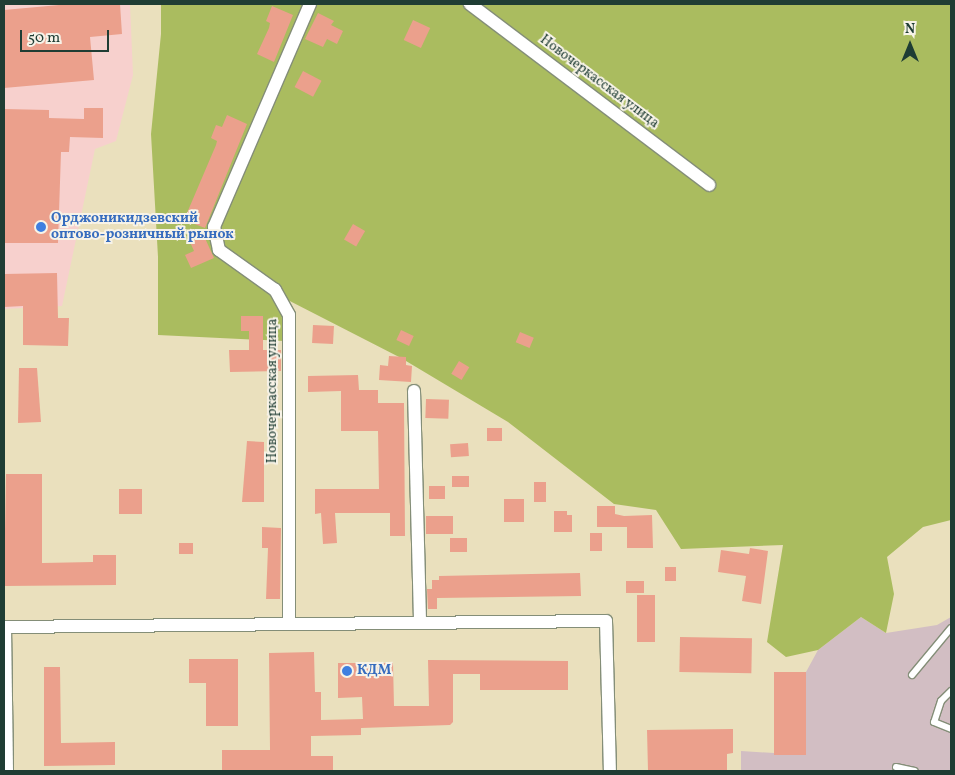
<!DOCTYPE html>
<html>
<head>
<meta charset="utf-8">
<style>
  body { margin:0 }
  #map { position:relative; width:955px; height:775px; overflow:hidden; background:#eae0bd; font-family:Vollkorn,serif }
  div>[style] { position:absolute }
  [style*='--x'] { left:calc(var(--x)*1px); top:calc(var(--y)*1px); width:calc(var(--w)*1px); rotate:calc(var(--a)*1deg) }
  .built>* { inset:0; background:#f7d0cd }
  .industrial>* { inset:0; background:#d2bec3 }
  .green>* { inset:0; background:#aabc5f }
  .building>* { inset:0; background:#eba08c; transform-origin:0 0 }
  .roads { filter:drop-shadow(1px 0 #848e78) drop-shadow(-1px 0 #848e78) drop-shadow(0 1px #848e78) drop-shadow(0 -1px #848e78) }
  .lane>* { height:6px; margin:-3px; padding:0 3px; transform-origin:3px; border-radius:3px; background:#fff }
  .street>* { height:12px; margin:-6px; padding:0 6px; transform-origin:6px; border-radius:6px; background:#fff }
  .dots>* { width:14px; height:14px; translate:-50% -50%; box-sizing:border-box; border:2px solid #f7f3e8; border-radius:50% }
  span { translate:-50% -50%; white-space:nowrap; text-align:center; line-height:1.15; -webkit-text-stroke:4px #f7f3e8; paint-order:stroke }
  .street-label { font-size:14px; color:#1f3d34 }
  .shop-label { font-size:14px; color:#366cbe; font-weight:700 }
  .left { translate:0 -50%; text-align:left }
  .frame { position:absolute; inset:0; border:5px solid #1f3d34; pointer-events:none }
  .north { position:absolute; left:885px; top:20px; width:50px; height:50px; -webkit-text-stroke:4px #f7f3e8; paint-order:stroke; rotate:0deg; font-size:14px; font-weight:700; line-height:20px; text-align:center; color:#1f3d34 }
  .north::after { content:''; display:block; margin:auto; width:18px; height:22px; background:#1f3d34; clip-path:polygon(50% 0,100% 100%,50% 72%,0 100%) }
  .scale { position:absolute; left:20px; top:30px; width:89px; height:22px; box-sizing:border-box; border:2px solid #1f3d34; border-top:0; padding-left:6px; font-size:15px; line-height:18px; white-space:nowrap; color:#1f3d34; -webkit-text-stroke:4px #f7f3e8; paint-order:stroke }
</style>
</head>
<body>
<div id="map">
  <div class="built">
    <div style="clip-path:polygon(4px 4px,130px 4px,133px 75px,116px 141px,95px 149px,62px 306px,4px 309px)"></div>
  </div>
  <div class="industrial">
    <div style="clip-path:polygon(861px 617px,886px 633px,937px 625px,951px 617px,951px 771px,741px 771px,741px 751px,805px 755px,806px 672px,818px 650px)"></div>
  </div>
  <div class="green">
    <div style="clip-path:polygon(161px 4px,951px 4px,951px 520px,923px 527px,887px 557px,894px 594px,886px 633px,861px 617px,818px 650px,786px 657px,767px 642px,783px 545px,681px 549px,656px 510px,614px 504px,508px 422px,401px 358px,280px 296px,284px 341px,158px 335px,158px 257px,151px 134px,161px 34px)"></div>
  </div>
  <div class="building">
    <div style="clip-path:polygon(70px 4px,120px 4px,122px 34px,90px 37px,94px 80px,4px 88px,4px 10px)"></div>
    <div style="clip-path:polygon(272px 6px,293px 15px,274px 62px,257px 54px,269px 28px,270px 23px,266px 21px)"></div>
    <div style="clip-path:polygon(318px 13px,334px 21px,331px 25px,343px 31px,337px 44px,327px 39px,323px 47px,305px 39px)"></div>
    <div style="left:413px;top:20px;width:19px;height:22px;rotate:25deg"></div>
    <div style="left:303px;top:71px;width:21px;height:18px;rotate:28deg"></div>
    <div style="clip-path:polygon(84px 108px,103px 108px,103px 138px,70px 137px,69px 152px,61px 152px,58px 243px,4px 243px,4px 109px,49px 110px,49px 118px,84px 119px)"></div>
    <div style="clip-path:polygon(227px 115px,247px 124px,205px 228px,184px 220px,216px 145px,217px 141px,211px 138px,216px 125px,222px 127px)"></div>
    <div style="left:353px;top:224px;width:14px;height:18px;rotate:30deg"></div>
    <div style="clip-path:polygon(204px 236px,214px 258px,191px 268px,185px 255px,194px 251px,190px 242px)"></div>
    <div style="clip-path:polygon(57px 273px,58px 318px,69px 318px,68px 346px,23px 345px,23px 306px,4px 307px,4px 274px)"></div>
    <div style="clip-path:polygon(241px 316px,263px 316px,263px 350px,281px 350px,281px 371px,230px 372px,229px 350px,249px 350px,249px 331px,241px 331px)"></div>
    <div style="left:313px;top:325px;width:21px;height:18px;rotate:3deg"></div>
    <div style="left:401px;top:330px;width:14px;height:11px;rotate:25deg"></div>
    <div style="left:520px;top:332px;width:15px;height:11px;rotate:23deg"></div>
    <div style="clip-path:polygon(389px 356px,406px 357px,406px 365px,412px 366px,411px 382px,379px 380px,380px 365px,388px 366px)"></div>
    <div style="left:459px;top:361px;width:12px;height:15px;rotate:31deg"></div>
    <div style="clip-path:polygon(19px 368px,37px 368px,41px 422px,18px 423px)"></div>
    <div style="clip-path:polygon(358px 375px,359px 390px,378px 390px,378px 403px,404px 403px,405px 536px,390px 536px,390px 513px,335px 513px,337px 543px,323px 544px,321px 513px,315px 514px,315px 489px,379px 489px,378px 431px,341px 431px,341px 391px,308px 392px,308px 376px)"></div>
    <div style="left:426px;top:399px;width:23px;height:19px;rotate:2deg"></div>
    <div style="left:487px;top:428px;width:15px;height:13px"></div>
    <div style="clip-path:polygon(247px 441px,264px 442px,264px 502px,242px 502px)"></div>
    <div style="left:468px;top:443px;width:13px;height:18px;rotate:86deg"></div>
    <div style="clip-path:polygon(6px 474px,42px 474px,42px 563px,93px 562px,93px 555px,116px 555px,116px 585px,4px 586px)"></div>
    <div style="left:452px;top:476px;width:17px;height:11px"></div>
    <div style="left:534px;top:482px;width:12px;height:20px"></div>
    <div style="left:429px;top:486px;width:16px;height:13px"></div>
    <div style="left:119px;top:489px;width:23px;height:25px"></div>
    <div style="left:504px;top:499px;width:20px;height:23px"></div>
    <div style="clip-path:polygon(597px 506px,615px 506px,615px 514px,624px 516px,652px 515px,653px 548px,627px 548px,627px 527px,597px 527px)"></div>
    <div style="clip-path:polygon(554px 511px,567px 511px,567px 515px,572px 515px,572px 532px,554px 532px)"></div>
    <div style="left:453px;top:516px;width:18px;height:27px;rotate:90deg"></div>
    <div style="clip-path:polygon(262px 527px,281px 528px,280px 599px,266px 599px,268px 548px,262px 548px)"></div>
    <div style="left:590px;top:533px;width:12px;height:18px"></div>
    <div style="left:450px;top:538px;width:17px;height:14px"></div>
    <div style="left:179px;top:543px;width:14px;height:11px"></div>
    <div style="clip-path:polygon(750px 548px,768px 551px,761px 604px,742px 601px,746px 576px,718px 572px,721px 550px,749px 554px)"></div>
    <div style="left:665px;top:567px;width:11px;height:14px"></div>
    <div style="clip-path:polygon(580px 573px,581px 596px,437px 598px,437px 609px,428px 609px,427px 589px,432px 589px,432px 580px,439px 580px,439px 576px)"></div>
    <div style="left:626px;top:581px;width:18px;height:12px"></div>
    <div style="left:637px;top:595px;width:18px;height:47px"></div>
    <div style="left:680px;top:637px;width:72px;height:35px;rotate:1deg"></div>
    <div style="clip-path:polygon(314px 652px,315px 692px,321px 692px,321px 720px,363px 719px,362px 697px,338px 698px,338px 663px,393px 663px,394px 706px,429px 706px,428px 660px,568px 661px,568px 690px,480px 690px,480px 674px,453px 674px,453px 722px,450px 725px,361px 728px,361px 735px,311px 736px,311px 756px,333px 756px,333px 771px,222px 771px,222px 750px,270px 750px,269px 653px)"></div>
    <div style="clip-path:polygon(189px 659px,238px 659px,238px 726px,206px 726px,206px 683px,189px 683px)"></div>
    <div style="clip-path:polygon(44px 667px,60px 667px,61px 743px,115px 742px,115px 765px,44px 766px)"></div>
    <div style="left:774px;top:672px;width:32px;height:83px"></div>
    <div style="clip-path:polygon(733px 729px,733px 753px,727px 754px,727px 771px,648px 771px,647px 730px)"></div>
  </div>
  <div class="roads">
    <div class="lane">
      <div style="--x:912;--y:675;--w:61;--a:-50.3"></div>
      <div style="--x:951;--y:691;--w:14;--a:135"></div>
      <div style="--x:941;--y:701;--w:22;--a:108"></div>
      <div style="--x:934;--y:722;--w:18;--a:22"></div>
      <div style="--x:896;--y:767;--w:19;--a:12"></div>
    </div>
    <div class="street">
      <div style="--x:470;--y:4;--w:300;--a:37.1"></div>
      <div style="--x:414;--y:391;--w:231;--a:88.5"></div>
      <div style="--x:289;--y:622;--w:307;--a:-90"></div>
      <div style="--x:289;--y:315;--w:29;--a:-119"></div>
      <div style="--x:275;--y:290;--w:69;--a:-144.5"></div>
      <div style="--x:219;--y:250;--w:24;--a:-102"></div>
      <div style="--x:214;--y:227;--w:243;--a:-66.7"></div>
      <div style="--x:4;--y:627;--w:602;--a:-0.57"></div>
      <div style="--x:606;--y:621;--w:150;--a:88.5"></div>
      <div style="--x:5;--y:627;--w:144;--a:89.2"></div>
    </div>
  </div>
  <div class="dots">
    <div style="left:41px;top:227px;background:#3f7fe0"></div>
    <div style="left:347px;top:671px;background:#3f7fe0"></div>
  </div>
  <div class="street-label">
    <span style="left:599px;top:82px;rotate:37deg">Новочеркасская улица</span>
    <span style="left:273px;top:391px;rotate:-90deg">Новочеркасская улица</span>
  </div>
  <div class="shop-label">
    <span class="left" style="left:51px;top:227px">Орджоникидзевский<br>оптово-розничный рынок</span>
    <span class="left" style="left:357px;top:671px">КДМ</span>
  </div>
  <div class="frame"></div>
  <div class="north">N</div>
  <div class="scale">50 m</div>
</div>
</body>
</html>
